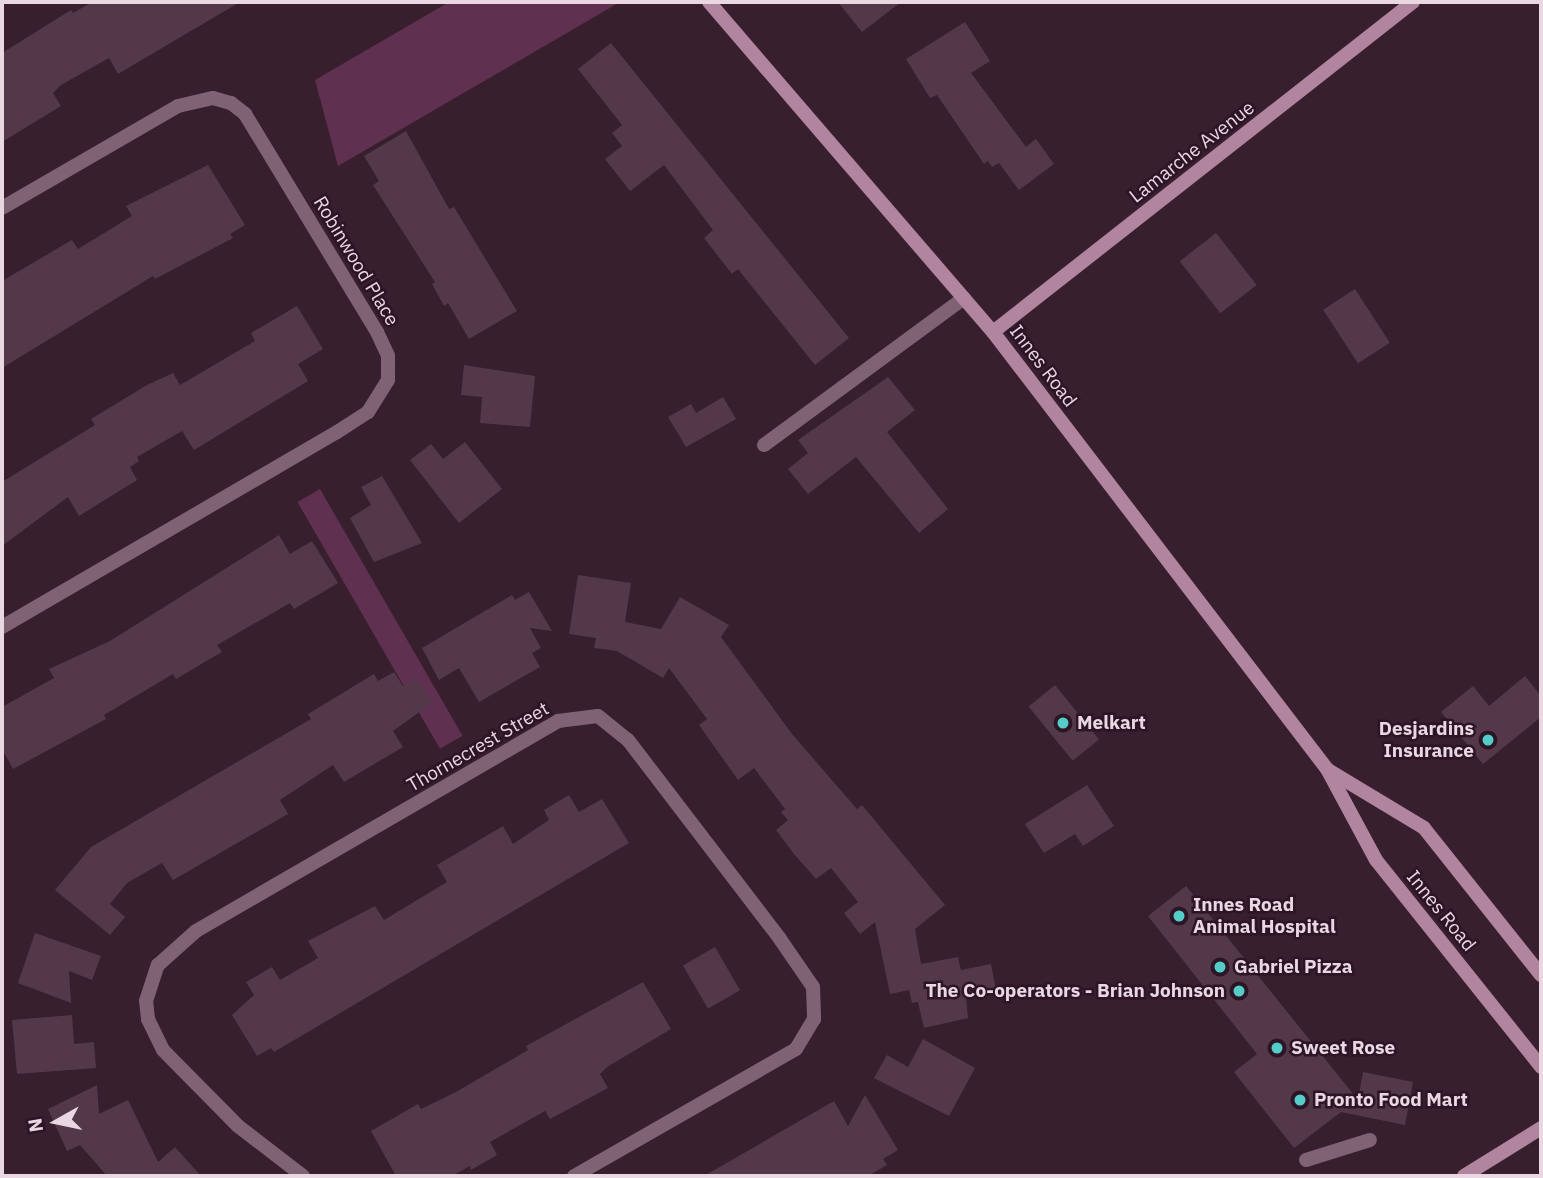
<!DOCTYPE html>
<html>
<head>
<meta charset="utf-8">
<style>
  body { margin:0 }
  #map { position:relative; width:1543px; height:1178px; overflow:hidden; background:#371f2e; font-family:"IBM Plex Sans",sans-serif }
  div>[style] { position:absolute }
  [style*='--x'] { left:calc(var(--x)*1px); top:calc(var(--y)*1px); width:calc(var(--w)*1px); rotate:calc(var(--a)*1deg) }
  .green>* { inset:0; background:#603050; transform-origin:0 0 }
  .building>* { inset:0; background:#533849; transform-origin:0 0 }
  .lane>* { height:14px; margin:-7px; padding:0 7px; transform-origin:7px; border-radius:7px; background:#7f6375 }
  .street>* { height:14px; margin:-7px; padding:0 7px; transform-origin:7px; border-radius:7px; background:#7f6375 }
  .secondary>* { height:14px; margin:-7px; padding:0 7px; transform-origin:7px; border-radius:7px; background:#b184a0 }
  .dots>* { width:19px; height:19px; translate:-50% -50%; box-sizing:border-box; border:4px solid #2d1525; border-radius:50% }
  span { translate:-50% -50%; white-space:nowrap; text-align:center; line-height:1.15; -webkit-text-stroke:5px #2d1525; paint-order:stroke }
  .street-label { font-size:19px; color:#e9d8e2 }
  .poi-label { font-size:19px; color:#e9d8e2; font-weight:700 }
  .left { translate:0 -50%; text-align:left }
  .right { translate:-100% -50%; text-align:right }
  .frame { position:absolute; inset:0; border:4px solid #e9d8e2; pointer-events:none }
  .north { position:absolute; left:21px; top:1087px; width:70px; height:70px; -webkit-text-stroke:5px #2d1525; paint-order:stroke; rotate:261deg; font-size:19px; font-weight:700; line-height:28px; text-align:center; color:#e9d8e2 }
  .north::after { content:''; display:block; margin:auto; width:24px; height:32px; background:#e9d8e2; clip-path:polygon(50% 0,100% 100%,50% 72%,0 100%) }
</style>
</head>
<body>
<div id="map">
  <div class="green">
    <div style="clip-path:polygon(449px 2px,620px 2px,338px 166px,315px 80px)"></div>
    <div style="left:320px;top:489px;width:285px;height:26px;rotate:60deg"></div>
  </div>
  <div class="building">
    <div style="clip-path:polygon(92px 2px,240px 2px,118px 74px,109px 58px,61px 85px,53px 93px,61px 106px,2px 142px,2px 53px,71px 10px,73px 13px)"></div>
    <div style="clip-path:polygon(838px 2px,901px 2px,862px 32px)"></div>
    <div style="clip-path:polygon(965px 22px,990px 61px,971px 73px,1026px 147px,1036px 139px,1054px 164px,1019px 190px,999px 163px,992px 167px,988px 161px,984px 164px,937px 95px,930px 98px,906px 59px)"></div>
    <div style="clip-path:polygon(611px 43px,849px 338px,815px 365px,738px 269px,732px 274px,704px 238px,713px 230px,664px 165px,630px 191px,605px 159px,622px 146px,612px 133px,622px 125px,578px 69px)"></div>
    <div style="clip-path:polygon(406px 131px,449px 209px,454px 207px,517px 311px,469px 339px,448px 303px,444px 306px,432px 284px,435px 282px,373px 185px,379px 181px,364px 156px)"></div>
    <div style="clip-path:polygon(208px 165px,245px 225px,230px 234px,233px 238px,155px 279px,153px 276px,2px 368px,2px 281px,72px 240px,78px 249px,132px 216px,126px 206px)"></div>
    <div style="left:1216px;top:233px;width:66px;height:46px;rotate:52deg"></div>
    <div style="left:1355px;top:289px;width:64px;height:38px;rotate:57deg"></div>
    <div style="clip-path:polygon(297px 306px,323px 349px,298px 364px,308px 381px,194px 450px,182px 431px,137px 457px,139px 461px,130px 467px,137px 480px,79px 516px,68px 497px,2px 546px,2px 482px,95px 425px,91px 419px,147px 385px,173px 373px,180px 385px,255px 341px,251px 333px)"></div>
    <div style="clip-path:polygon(464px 365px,535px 376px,530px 427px,480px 423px,482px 397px,461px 395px)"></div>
    <div style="clip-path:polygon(888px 377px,915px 410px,887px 432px,948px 509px,919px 533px,856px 457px,808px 494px,788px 469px,808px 453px,798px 440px)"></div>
    <div style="clip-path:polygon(723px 397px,736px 419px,686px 447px,668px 417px,691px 404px,696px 413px)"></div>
    <div style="clip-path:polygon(465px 442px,502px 489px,459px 523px,410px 460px,431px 444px,443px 459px)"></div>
    <div style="clip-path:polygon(382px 476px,422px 543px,374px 562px,350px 518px,371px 505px,361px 487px)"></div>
    <div style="clip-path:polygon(279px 535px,290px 554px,312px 541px,338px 583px,294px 609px,290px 603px,217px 645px,222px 652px,208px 660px,176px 679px,173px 674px,104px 715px,106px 719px,13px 769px,2px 749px,2px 707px,54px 678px,49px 669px,110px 641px)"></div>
    <div style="clip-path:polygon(578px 575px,631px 583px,625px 622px,661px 629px,680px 597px,729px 625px,721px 637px,792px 734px,857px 809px,862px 805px,945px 905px,915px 929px,921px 964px,958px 957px,961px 970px,991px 964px,996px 990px,966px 996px,968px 1018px,924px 1028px,918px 1002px,912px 1003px,909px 990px,890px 994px,875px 922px,860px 934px,844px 913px,858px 902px,831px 868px,816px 879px,794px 854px,776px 830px,788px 820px,781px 812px,785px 809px,754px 768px,738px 780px,699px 725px,707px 719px,669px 668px,663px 678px,617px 651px,594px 648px,596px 638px,569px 634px)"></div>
    <div style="clip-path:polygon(529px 592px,552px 631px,530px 628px,541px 648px,532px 653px,540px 667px,479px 702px,459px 668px,439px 680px,422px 648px,512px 595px,515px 600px)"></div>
    <div style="clip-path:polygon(394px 672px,403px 686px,417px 678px,432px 703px,393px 731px,403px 747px,344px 782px,333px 765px,280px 800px,288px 814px,173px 880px,162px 863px,127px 883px,110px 904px,125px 917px,110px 935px,55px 890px,91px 847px,311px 719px,308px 714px,374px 674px,378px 681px)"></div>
    <div style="clip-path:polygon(1525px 676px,1541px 696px,1541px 717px,1483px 764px,1441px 712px,1473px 686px,1489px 706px)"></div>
    <div style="left:1055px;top:685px;width:70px;height:34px;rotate:51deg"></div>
    <div style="clip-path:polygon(1087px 785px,1114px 826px,1083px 846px,1075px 834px,1044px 853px,1025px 824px)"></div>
    <div style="clip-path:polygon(569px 795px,579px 812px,602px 799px,629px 843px,274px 1052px,271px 1048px,257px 1056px,232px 1015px,254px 995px,246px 982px,272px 967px,280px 980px,318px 958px,308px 941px,375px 906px,384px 920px,447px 882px,437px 865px,503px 826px,513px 844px,549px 820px,544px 810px)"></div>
    <div style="clip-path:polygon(1186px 886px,1358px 1100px,1363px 1072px,1413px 1082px,1405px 1125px,1341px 1112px,1294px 1148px,1234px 1072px,1257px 1054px,1148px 916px)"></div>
    <div style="clip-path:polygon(35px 933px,101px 956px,92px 980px,69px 971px,71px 1003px,18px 983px)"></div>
    <div style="left:715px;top:947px;width:50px;height:37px;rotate:60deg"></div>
    <div style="clip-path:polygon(643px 982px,671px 1029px,607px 1067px,600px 1074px,608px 1088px,550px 1119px,545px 1111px,490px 1142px,497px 1155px,471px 1170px,470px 1166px,452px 1176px,396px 1176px,371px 1131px,418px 1104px,421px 1109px,456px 1092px,528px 1050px,526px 1046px)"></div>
    <div style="clip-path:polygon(72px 1015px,74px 1044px,94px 1042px,96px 1068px,17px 1074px,12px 1020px)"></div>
    <div style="clip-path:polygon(923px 1039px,975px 1068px,949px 1116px,874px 1078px,887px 1055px,908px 1067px)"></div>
    <div style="clip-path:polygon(97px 1085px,99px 1114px,128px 1100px,158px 1162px,175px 1147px,201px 1176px,107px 1176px,80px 1145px,67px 1151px,48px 1109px)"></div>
    <div style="clip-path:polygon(865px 1095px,898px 1150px,883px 1159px,887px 1165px,868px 1176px,704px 1176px,834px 1101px,848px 1126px)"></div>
  </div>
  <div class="lane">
    <div style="--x:764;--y:445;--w:248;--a:-36.3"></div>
    <div style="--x:1306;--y:1160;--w:67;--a:-17.4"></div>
  </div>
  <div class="street">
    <div style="--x:2;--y:208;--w:203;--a:-30.1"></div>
    <div style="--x:178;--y:106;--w:36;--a:-13"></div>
    <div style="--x:213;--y:98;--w:19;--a:16"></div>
    <div style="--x:231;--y:103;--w:18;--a:38"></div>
    <div style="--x:245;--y:114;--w:255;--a:58.8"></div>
    <div style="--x:377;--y:332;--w:26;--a:65"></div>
    <div style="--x:388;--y:356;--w:24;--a:90"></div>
    <div style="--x:388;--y:380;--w:38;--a:122"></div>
    <div style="--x:368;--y:412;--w:37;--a:147"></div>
    <div style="--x:337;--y:432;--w:388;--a:149.8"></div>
    <div style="--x:303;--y:1176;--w:82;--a:-142.4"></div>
    <div style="--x:238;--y:1126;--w:107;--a:-134.6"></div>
    <div style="--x:163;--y:1050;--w:34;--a:-116"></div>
    <div style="--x:148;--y:1019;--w:18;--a:-96"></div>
    <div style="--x:146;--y:1001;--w:38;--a:-72"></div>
    <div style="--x:158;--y:965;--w:51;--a:-41.8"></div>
    <div style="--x:196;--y:931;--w:419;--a:-30.1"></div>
    <div style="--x:558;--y:721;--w:40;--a:-7.1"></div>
    <div style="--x:598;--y:716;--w:38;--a:39"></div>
    <div style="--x:628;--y:740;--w:250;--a:52.6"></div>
    <div style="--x:780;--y:939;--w:58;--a:55.5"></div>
    <div style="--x:813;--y:987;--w:32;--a:88"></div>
    <div style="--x:814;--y:1019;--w:35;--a:121"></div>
    <div style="--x:796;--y:1049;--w:256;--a:150.2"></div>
  </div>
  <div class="secondary">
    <div style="--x:709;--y:2;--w:435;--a:49.3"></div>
    <div style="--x:993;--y:332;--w:550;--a:52.61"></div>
    <div style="--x:1327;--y:769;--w:103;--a:61.7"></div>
    <div style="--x:1376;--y:860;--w:265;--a:51.4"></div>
    <div style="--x:993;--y:332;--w:534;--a:-38.16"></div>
    <div style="--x:1328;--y:770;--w:112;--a:31.1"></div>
    <div style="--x:1424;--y:828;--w:188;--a:51.5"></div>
    <div style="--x:1464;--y:1176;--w:91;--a:-31.9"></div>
  </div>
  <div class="dots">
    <div style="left:1063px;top:723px;background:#54cdc8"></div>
    <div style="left:1488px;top:740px;background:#54cdc8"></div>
    <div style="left:1179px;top:916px;background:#54cdc8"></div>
    <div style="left:1220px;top:967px;background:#54cdc8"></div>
    <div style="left:1239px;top:991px;background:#54cdc8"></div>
    <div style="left:1277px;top:1048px;background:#54cdc8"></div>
    <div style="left:1300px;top:1100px;background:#54cdc8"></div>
  </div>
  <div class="street-label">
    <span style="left:1192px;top:152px;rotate:-38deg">Lamarche Avenue</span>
    <span style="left:356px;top:261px;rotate:59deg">Robinwood Place</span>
    <span style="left:1043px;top:366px;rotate:53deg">Innes Road</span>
    <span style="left:478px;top:747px;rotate:-30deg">Thornecrest Street</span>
    <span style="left:1441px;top:911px;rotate:51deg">Innes Road</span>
  </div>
  <div class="poi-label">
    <span class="left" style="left:1077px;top:723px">Melkart</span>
    <span class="right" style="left:1474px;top:740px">Desjardins<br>Insurance</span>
    <span class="left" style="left:1193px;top:916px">Innes Road<br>Animal Hospital</span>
    <span class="left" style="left:1234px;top:967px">Gabriel Pizza</span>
    <span class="right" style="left:1225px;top:991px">The Co-operators - Brian Johnson</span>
    <span class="left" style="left:1291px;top:1048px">Sweet Rose</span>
    <span class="left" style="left:1314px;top:1100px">Pronto Food Mart</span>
  </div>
  <div class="frame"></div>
  <div class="north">N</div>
</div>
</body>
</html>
